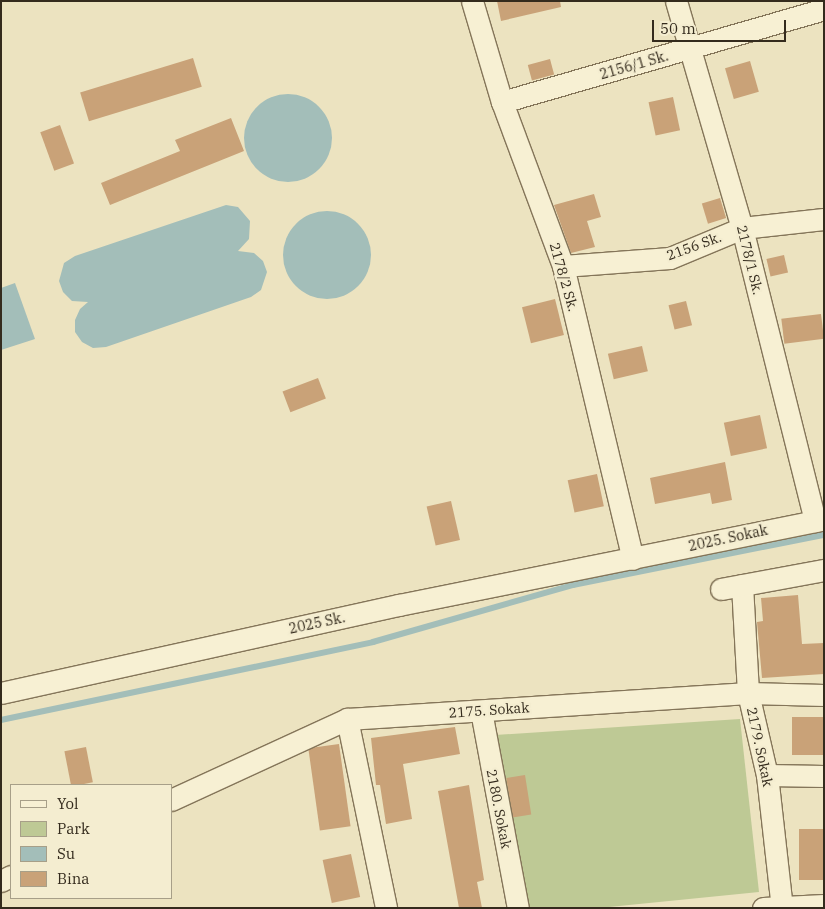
<!DOCTYPE html>
<html>
<head>
<meta charset="utf-8">
<style>
  body { margin:0 }
  #map { position:relative; width:825px; height:909px; overflow:hidden; background:#ece3c0; font-family:"IBM Plex Serif",serif }
  div>[style] { position:absolute }
  [style*='--x'] { left:calc(var(--x)*1px); top:calc(var(--y)*1px); width:calc(var(--w)*1px); rotate:calc(var(--a)*1deg) }
  .green>* { inset:0; background:#bec995 }
  .water>* { inset:0; background:#a3beb9 }
  .round { border-radius:50% }
  .stream>* { height:5.5px; margin:-2.75px; padding:0 2.75px; transform-origin:2.75px; border-radius:2.75px; background:#a3beb9 }
  .building>* { inset:0; background:#c9a278; transform-origin:0 0 }
  .roads { filter:drop-shadow(1px 0 #847559) drop-shadow(-1px 0 #847559) drop-shadow(0 1px #847559) drop-shadow(0 -1px #847559) }
  .minor>* { height:21px; margin:-10.5px; padding:0 10.5px; transform-origin:10.5px; border-radius:10.5px; background:#f7f0d3 }
  span { translate:-50% -50%; white-space:nowrap; text-align:center; line-height:1.15; -webkit-text-stroke:4.5px #f4edd0; paint-order:stroke }
  .street-label { font-size:14px; color:#342b1d }
  .frame { position:absolute; inset:0; border:2px solid #342b1d; pointer-events:none }
  .legend { position:absolute; left:10px; top:784px; width:162px; height:115px; box-sizing:border-box; background:#f4edd0; border:1px solid #a79f88; margin:0; padding:6px 9px; list-style:none; font-size:15px; color:#342b1d }
  .legend li { display:flex; align-items:center; gap:10px; height:25px }
  .legend b { width:25px; border:1px solid #a79f88 }
  .scale { position:absolute; left:652px; top:20px; width:134px; height:22px; box-sizing:border-box; border:2px solid #342b1d; border-top:0; padding-left:6px; font-size:15px; line-height:18px; white-space:nowrap; color:#342b1d; -webkit-text-stroke:4px #f4edd0; paint-order:stroke }
</style>
</head>
<body>
<div id="map">
  <div class="green">
    <div style="clip-path:polygon(740px 719px,759px 892px,599px 908px,522px 908px,495px 735px)"></div>
  </div>
  <div class="water">
    <div class="round" style="left:244px;top:94px;width:88px;height:88px"></div>
    <div style="clip-path:polygon(226px 205px,238px 207px,250px 221px,249px 239px,238px 251px,254px 253px,263px 261px,267px 272px,261px 290px,251px 297px,106px 347px,93px 348px,82px 342px,75px 332px,75px 320px,80px 309px,88px 302px,72px 301px,63px 292px,59px 281px,64px 263px,75px 256px)"></div>
    <div class="round" style="left:283px;top:211px;width:88px;height:88px"></div>
    <div style="clip-path:polygon(15px 283px,35px 339px,1px 350px,1px 288px)"></div>
  </div>
  <div class="stream">
    <div style="--x:1;--y:720;--w:380;--a:-11.8"></div>
    <div style="--x:373;--y:642;--w:208;--a:-15.9"></div>
    <div style="--x:573;--y:585;--w:256;--a:-11.3"></div>
  </div>
  <div class="building">
    <div style="clip-path:polygon(497px 1px,560px 1px,561px 7px,501px 21px)"></div>
    <div style="left:193px;top:58px;width:30px;height:118px;rotate:73deg"></div>
    <div style="left:550px;top:59px;width:16px;height:23px;rotate:75deg"></div>
    <div style="left:750px;top:61px;width:32px;height:26px;rotate:74deg"></div>
    <div style="left:673px;top:97px;width:34px;height:25px;rotate:78deg"></div>
    <div style="clip-path:polygon(231px 118px,244px 151px,110px 205px,101px 183px,180px 151px,175px 140px)"></div>
    <div style="left:60px;top:125px;width:41px;height:21px;rotate:70deg"></div>
    <div style="clip-path:polygon(594px 194px,601px 217px,587px 221px,595px 247px,571px 253px,554px 205px)"></div>
    <div style="left:720px;top:198px;width:21px;height:19px;rotate:73deg"></div>
    <div style="left:784px;top:255px;width:18px;height:18px;rotate:77deg"></div>
    <div style="left:555px;top:299px;width:37px;height:34px;rotate:76deg"></div>
    <div style="left:686px;top:301px;width:25px;height:18px;rotate:76deg"></div>
    <div style="left:821px;top:314px;width:25px;height:40px;rotate:83deg"></div>
    <div style="left:642px;top:346px;width:26px;height:35px;rotate:77deg"></div>
    <div style="left:318px;top:378px;width:22px;height:38px;rotate:69deg"></div>
    <div style="left:760px;top:415px;width:34px;height:37px;rotate:78deg"></div>
    <div style="clip-path:polygon(725px 462px,732px 500px,712px 504px,710px 493px,655px 504px,650px 478px)"></div>
    <div style="left:597px;top:474px;width:33px;height:30px;rotate:78deg"></div>
    <div style="left:451px;top:501px;width:40px;height:25px;rotate:77deg"></div>
    <div style="clip-path:polygon(798px 595px,802px 644px,824px 643px,824px 674px,762px 678px,757px 622px,763px 621px,761px 598px)"></div>
    <div style="left:792px;top:717px;width:32px;height:38px"></div>
    <div style="clip-path:polygon(455px 727px,460px 754px,403px 764px,412px 819px,386px 824px,380px 785px,376px 785px,371px 738px)"></div>
    <div style="left:339px;top:744px;width:83px;height:31px;rotate:82deg"></div>
    <div style="left:86px;top:747px;width:36px;height:22px;rotate:79deg"></div>
    <div style="left:525px;top:775px;width:40px;height:19px;rotate:81deg"></div>
    <div style="clip-path:polygon(469px 785px,484px 880px,477px 882px,482px 908px,459px 908px,438px 791px)"></div>
    <div style="left:799px;top:829px;width:25px;height:51px"></div>
    <div style="left:351px;top:854px;width:44px;height:29px;rotate:78deg"></div>
  </div>
  <div class="roads">
    <div class="minor">
      <div style="--x:472;--y:1;--w:105;--a:73.5"></div>
      <div style="--x:502;--y:102;--w:175;--a:69.6"></div>
      <div style="--x:563;--y:266;--w:301;--a:76.6"></div>
      <div style="--x:676;--y:1;--w:236;--a:73.8"></div>
      <div style="--x:742;--y:228;--w:302;--a:76"></div>
      <div style="--x:502;--y:102;--w:335;--a:-16.1"></div>
      <div style="--x:563;--y:266;--w:107;--a:-4.3"></div>
      <div style="--x:670;--y:258;--w:78;--a:-22.6"></div>
      <div style="--x:742;--y:228;--w:82;--a:-6.3"></div>
      <div style="--x:742;--y:585;--w:108;--a:86.8"></div>
      <div style="--x:748;--y:693;--w:84;--a:77"></div>
      <div style="--x:767;--y:775;--w:134;--a:83.6"></div>
      <div style="--x:721;--y:589;--w:105;--a:-10.5"></div>
      <div style="--x:1;--y:693;--w:408;--a:-12.5"></div>
      <div style="--x:399;--y:605;--w:434;--a:-11.4"></div>
      <div style="--x:481;--y:711;--w:200;--a:79.4"></div>
      <div style="--x:347;--y:719;--w:193;--a:78.3"></div>
      <div style="--x:767;--y:775;--w:57;--a:1"></div>
      <div style="--x:171;--y:800;--w:194;--a:-24.7"></div>
      <div style="--x:347;--y:719;--w:402;--a:-3.7"></div>
      <div style="--x:748;--y:693;--w:76;--a:1.5"></div>
      <div style="--x:1;--y:881;--w:11;--a:-27"></div>
      <div style="--x:763;--y:908;--w:61;--a:-2.8"></div>
    </div>
  </div>
  <div class="street-label">
    <span style="left:634px;top:65px;rotate:-16deg">2156/1 Sk.</span>
    <span style="left:694px;top:246px;rotate:-20deg">2156 Sk.</span>
    <span style="left:750px;top:260px;rotate:76deg">2178/1 Sk.</span>
    <span style="left:564px;top:277px;rotate:74deg">2178/2 Sk.</span>
    <span style="left:728px;top:538px;rotate:-12deg">2025. Sokak</span>
    <span style="left:317px;top:623px;rotate:-12deg">2025 Sk.</span>
    <span style="left:489px;top:710px;rotate:-4deg">2175. Sokak</span>
    <span style="left:760px;top:747px;rotate:78deg">2179. Sokak</span>
    <span style="left:499px;top:809px;rotate:79deg">2180. Sokak</span>
  </div>
  <div class="frame"></div>
  <ul class="legend">
  <li><b style="height:6px;background:#f7f0d3"></b>Yol</li>
  <li><b style="height:14px;background:#bec995"></b>Park</li>
  <li><b style="height:14px;background:#a3beb9"></b>Su</li>
  <li><b style="height:14px;background:#c9a278"></b>Bina</li>
  </ul>
  <div class="scale">50 m</div>
</div>
</body>
</html>
